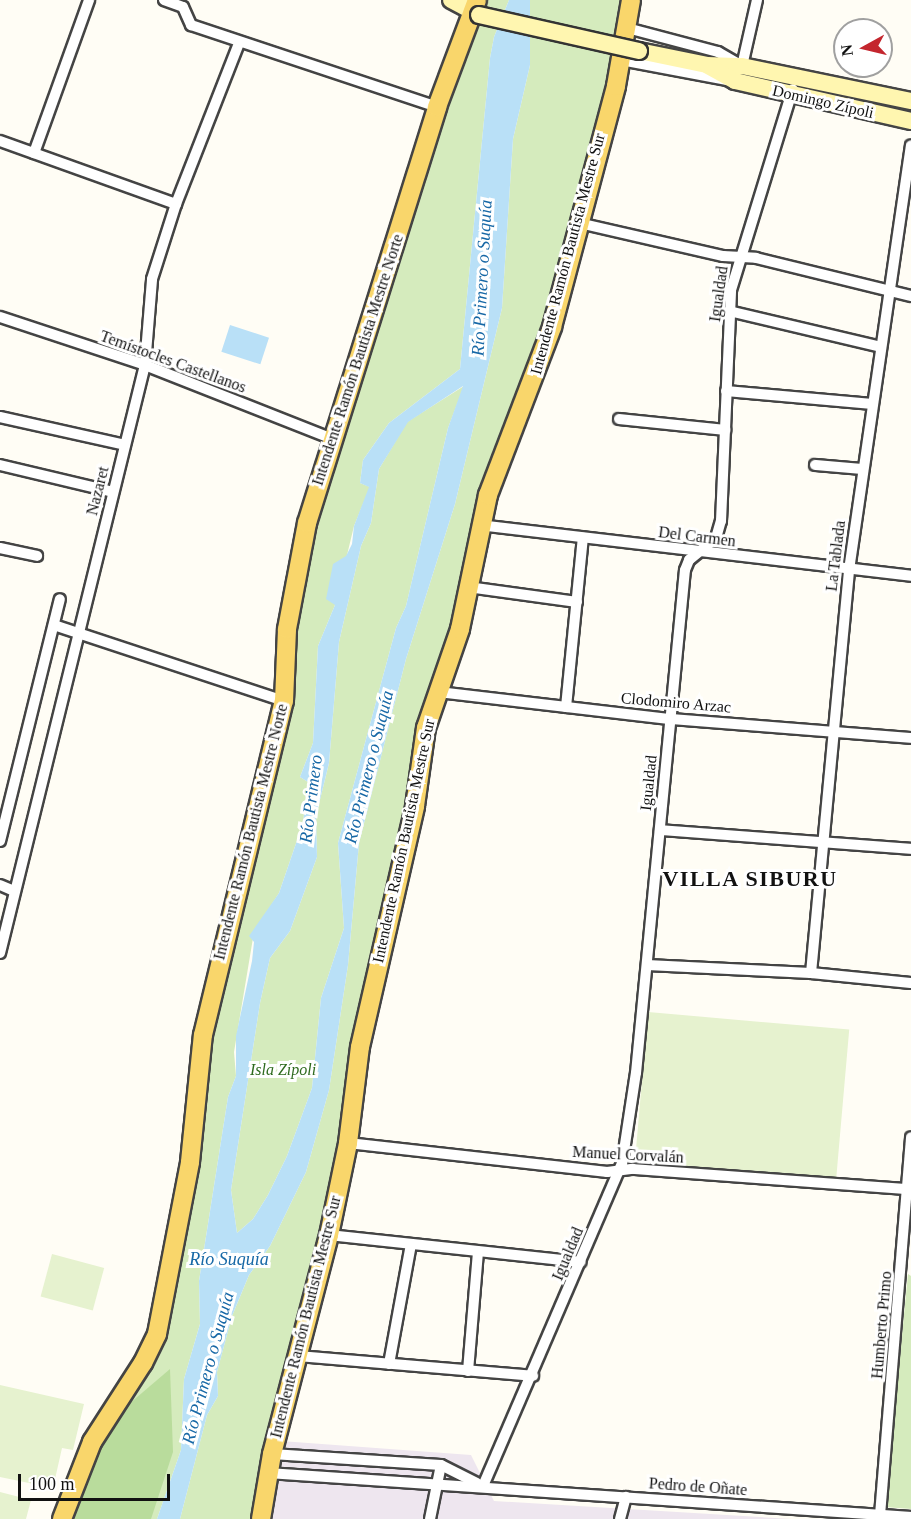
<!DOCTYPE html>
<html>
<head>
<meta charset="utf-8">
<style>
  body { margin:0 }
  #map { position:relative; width:911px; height:1519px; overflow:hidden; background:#fffdf5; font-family:Georgia,serif }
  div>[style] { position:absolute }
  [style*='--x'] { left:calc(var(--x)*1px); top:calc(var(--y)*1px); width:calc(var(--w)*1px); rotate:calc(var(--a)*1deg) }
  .industrial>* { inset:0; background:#eee6ef }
  .green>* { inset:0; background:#d5ebbd }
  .forest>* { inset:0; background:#b9dc9c }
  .pitch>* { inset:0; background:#e6f2cf; transform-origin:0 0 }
  .water>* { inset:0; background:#b9e0f7; transform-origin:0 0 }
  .roads { filter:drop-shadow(2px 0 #444) drop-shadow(-2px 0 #444) drop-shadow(0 2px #444) drop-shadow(0 -2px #444) }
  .minor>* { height:10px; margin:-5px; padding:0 5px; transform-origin:5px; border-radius:5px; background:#fff }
  .secondary>* { height:16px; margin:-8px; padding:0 8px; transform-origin:8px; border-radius:8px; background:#fff6b0 }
  .primary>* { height:18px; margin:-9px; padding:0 9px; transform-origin:9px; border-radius:9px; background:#f9d66b }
  .bridges { filter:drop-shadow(2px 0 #333) drop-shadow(-2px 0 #333) drop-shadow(0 2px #333) drop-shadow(0 -2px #333) }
  .secondary-bridge>* { height:16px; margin:-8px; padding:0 8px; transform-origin:8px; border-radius:8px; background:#fff6b0 }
  span { translate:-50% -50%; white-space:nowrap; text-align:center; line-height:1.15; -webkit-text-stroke:6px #fff; paint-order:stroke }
  .street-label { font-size:16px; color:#111 }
  .park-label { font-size:16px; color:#2f6b1f; font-style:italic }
  .water-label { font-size:18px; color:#1768a6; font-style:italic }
  .district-label { font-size:22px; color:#111; font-weight:700; letter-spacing:1.5px }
  .north { position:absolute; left:833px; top:18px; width:60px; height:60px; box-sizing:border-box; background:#fff; border:2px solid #a0a0a0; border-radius:50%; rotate:262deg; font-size:16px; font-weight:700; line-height:24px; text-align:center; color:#111 }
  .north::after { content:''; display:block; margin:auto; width:21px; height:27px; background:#c4262e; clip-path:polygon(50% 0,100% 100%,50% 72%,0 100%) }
  .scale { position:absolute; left:18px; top:1474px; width:152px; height:27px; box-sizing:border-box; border:3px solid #111; border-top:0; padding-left:8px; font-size:18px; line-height:21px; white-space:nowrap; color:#111; -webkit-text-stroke:4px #fff; paint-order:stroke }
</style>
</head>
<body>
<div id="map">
  <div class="industrial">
    <div style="clip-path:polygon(281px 1441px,471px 1455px,494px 1501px,792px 1519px,267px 1519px)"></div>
  </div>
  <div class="green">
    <div style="clip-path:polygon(477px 0,509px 0,494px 37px,490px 58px,460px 369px,389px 423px,363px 460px,360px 483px,370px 487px,354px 526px,335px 605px,318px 646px,313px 743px,300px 777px,308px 782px,303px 823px,279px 893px,254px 932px,234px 1052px,236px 1076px,228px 1097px,199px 1281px,200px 1324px,184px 1379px,181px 1450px,157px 1519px,62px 1519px,150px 1350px,197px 1076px,281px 714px,292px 593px)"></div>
    <div style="clip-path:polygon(530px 0,631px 0,627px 28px,439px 692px,261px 1519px,180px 1519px,207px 1415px,218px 1396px,217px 1372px,232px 1316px,249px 1275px,270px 1246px,306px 1172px,329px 1090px,348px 965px,359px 843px,406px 659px,455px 504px,502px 308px,513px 139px,530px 65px)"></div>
    <div style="clip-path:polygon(464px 386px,448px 428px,406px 606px,396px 628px,338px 843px,344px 928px,321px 998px,312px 1088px,287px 1156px,268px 1195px,253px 1219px,237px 1233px,231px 1190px,260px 1003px,270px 958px,290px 931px,317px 857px,316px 816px,329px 763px,339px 642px,361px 546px,371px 523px,379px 469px,407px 422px)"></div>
    <div style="clip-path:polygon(908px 1274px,911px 1276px,911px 1509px,885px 1507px)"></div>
  </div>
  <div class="forest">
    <div style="clip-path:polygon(170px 1369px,173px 1452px,151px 1519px,67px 1519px,99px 1440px,129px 1404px)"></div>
  </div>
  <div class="pitch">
    <div style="left:648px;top:1012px;width:202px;height:152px;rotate:5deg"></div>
    <div style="left:52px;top:1254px;width:54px;height:44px;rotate:15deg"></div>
    <div style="clip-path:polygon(0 1385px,84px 1404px,73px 1450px,62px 1448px,53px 1488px,0 1477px)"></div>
    <div style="clip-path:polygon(0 1492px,31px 1500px,26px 1519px,0 1519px)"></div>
  </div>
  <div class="water">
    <div style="clip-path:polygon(evenodd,509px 0,530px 0,530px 65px,513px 139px,502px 308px,455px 504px,406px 659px,359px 843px,348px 965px,329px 1090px,306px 1172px,270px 1246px,249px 1275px,232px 1316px,217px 1372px,218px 1396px,207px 1415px,180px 1519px,157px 1519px,181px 1450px,184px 1379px,200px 1324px,199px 1281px,228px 1097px,236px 1076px,236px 1036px,252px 961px,254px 942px,249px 936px,279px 893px,303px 823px,308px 782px,300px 777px,313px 743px,318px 646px,335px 605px,326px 599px,333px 564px,346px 556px,352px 544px,354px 526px,369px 487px,360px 483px,363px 460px,389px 423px,460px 369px,490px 58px,494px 37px,509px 0,463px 386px,448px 428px,406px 606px,396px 628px,338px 843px,344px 928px,321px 998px,312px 1088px,287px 1156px,268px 1195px,253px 1219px,237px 1233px,231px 1190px,260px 1003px,270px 958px,290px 931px,317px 857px,316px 816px,329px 763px,339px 642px,361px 546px,371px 523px,379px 469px,408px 422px,463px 386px)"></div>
    <div style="left:230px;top:325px;width:41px;height:28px;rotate:18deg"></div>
  </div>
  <div class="roads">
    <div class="minor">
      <div style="--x:164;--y:0;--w:20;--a:20"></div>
      <div style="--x:183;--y:7;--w:20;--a:66"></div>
      <div style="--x:191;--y:25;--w:259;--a:18.4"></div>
      <div style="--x:627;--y:28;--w:94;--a:14.8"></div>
      <div style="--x:718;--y:52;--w:28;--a:30"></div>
      <div style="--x:742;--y:66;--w:68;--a:-77.2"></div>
      <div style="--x:621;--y:60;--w:108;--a:10.7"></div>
      <div style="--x:0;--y:141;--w:187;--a:19.7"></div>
      <div style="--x:34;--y:153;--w:163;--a:-70.2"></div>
      <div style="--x:579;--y:223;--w:148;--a:12.9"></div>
      <div style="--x:723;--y:256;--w:33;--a:3"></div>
      <div style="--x:756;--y:258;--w:160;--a:13.8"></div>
      <div style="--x:729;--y:311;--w:156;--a:13.3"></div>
      <div style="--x:0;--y:317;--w:153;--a:18.3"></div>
      <div style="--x:145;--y:365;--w:202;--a:21.5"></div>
      <div style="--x:726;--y:391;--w:147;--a:5.1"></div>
      <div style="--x:0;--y:417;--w:128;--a:12.6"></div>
      <div style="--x:619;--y:419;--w:107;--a:5.9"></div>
      <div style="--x:0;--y:465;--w:116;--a:13.4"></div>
      <div style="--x:815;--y:465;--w:48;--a:4.8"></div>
      <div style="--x:479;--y:525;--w:435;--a:6.7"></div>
      <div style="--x:0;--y:548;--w:38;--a:12"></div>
      <div style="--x:468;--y:587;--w:110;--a:7.8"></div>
      <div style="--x:54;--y:625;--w:242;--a:18.3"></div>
      <div style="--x:439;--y:692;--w:233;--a:6.7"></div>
      <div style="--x:670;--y:719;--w:242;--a:4.5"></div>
      <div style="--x:566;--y:707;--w:170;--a:-84.3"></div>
      <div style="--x:660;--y:830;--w:252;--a:4.3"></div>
      <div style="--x:0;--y:841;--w:249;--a:-76.1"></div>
      <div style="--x:0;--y:885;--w:15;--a:23"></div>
      <div style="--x:0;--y:953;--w:606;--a:-76.15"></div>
      <div style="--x:145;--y:365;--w:86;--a:-85.3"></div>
      <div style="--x:152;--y:279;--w:79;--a:-72.3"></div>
      <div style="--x:176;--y:204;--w:173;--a:-68.6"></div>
      <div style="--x:647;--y:965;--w:164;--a:2.8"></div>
      <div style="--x:811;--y:973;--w:100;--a:5.7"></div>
      <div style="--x:811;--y:973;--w:405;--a:-84.6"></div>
      <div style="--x:849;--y:570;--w:429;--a:-81.7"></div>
      <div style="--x:348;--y:1143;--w:261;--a:6.4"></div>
      <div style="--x:607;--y:1172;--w:26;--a:-7"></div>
      <div style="--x:633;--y:1169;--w:275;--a:4.2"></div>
      <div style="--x:329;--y:1235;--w:253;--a:6.1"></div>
      <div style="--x:297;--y:1356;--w:237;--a:4.8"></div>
      <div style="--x:389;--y:1364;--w:122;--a:-79.6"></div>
      <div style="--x:468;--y:1371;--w:120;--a:-85.2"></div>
      <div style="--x:272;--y:1454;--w:169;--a:3.7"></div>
      <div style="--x:441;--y:1465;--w:40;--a:26.6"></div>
      <div style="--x:268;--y:1473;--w:645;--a:3.91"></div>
      <div style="--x:483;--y:1486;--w:351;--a:-66.7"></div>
      <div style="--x:622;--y:1164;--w:92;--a:-81.3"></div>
      <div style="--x:636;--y:1073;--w:505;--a:-84.44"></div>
      <div style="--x:685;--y:570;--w:11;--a:-68"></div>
      <div style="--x:689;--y:560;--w:35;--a:-39"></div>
      <div style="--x:716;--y:538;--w:18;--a:-74"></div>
      <div style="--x:721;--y:521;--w:231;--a:-87.5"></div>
      <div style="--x:731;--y:290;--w:210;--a:-72.9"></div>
      <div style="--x:880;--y:1515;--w:379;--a:-85.3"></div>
      <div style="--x:430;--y:1519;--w:55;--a:-78.5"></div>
      <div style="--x:620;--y:1519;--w:23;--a:-75"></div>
    </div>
    <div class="secondary">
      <div style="--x:451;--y:0;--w:32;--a:28"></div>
      <div style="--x:639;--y:51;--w:69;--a:11.6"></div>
      <div style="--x:707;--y:65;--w:35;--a:2"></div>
      <div style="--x:742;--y:66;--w:173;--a:11.7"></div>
      <div style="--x:708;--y:66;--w:31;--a:29"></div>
      <div style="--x:735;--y:81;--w:180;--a:12.8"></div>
    </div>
    <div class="primary">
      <div style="--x:62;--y:1519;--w:83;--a:-68.7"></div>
      <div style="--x:92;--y:1442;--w:94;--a:-57.2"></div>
      <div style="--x:143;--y:1363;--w:32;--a:-64"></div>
      <div style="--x:157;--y:1334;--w:175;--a:-79.1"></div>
      <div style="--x:190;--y:1162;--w:128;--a:-84.2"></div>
      <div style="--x:203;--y:1035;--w:344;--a:-76.4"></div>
      <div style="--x:284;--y:701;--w:72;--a:-87.6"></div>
      <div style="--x:287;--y:629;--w:108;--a:-79.3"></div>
      <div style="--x:307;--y:523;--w:436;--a:-72.6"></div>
      <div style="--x:437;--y:107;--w:114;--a:-69.5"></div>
      <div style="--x:261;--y:1519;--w:66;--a:-80.4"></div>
      <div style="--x:272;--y:1454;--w:226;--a:-75.4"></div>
      <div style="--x:329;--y:1235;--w:94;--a:-78.3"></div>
      <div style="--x:348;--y:1143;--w:97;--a:-82.9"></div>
      <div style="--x:360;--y:1047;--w:247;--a:-77.1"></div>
      <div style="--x:415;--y:806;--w:79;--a:-82"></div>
      <div style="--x:426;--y:728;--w:105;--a:-71"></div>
      <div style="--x:460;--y:629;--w:137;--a:-78.2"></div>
      <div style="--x:488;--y:495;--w:180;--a:-69.1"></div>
      <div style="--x:552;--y:327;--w:249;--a:-75.1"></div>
      <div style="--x:616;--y:86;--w:87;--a:-80.1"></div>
    </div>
  </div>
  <div class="bridges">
    <div class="secondary-bridge">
      <div style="--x:479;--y:15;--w:164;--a:12.7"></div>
    </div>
  </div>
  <div class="street-label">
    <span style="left:823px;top:102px;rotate:13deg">Domingo Zípoli</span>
    <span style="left:568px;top:254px;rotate:-75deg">Intendente Ramón Bautista Mestre Sur</span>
    <span style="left:719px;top:294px;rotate:-82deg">Igualdad</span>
    <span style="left:358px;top:360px;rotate:-72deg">Intendente Ramón Bautista Mestre Norte</span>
    <span style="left:173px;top:362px;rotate:20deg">Temístocles Castellanos</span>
    <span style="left:98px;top:491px;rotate:-76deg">Nazaret</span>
    <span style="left:697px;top:537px;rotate:7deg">Del Carmen</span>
    <span style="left:836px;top:556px;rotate:-83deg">La Tablada</span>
    <span style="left:676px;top:703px;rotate:5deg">Clodomiro Arzac</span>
    <span style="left:649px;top:783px;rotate:-84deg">Igualdad</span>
    <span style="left:251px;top:832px;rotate:-76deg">Intendente Ramón Bautista Mestre Norte</span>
    <span style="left:404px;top:841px;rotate:-78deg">Intendente Ramón Bautista Mestre Sur</span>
    <span style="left:628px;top:1155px;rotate:3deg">Manuel Corvalán</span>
    <span style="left:568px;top:1254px;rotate:-67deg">Igualdad</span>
    <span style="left:306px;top:1317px;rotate:-76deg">Intendente Ramón Bautista Mestre Sur</span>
    <span style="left:882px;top:1325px;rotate:-85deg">Humberto Primo</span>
    <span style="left:698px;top:1487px;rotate:4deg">Pedro de Oñate</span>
  </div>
  <div class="park-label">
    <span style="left:283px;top:1070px">Isla Zípoli</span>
  </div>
  <div class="water-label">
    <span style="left:482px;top:278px;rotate:-87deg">Río Primero o Suquía</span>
    <span style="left:369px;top:767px;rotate:-76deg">Río Primero o Suquía</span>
    <span style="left:311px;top:799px;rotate:-83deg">Río Primero</span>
    <span style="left:229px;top:1259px">Río Suquía</span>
    <span style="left:208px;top:1368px;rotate:-75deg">Río Primero o Suquía</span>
  </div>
  <div class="district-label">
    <span style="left:750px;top:879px">VILLA SIBURU</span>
  </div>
  <div class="north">N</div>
  <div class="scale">100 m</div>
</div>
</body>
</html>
